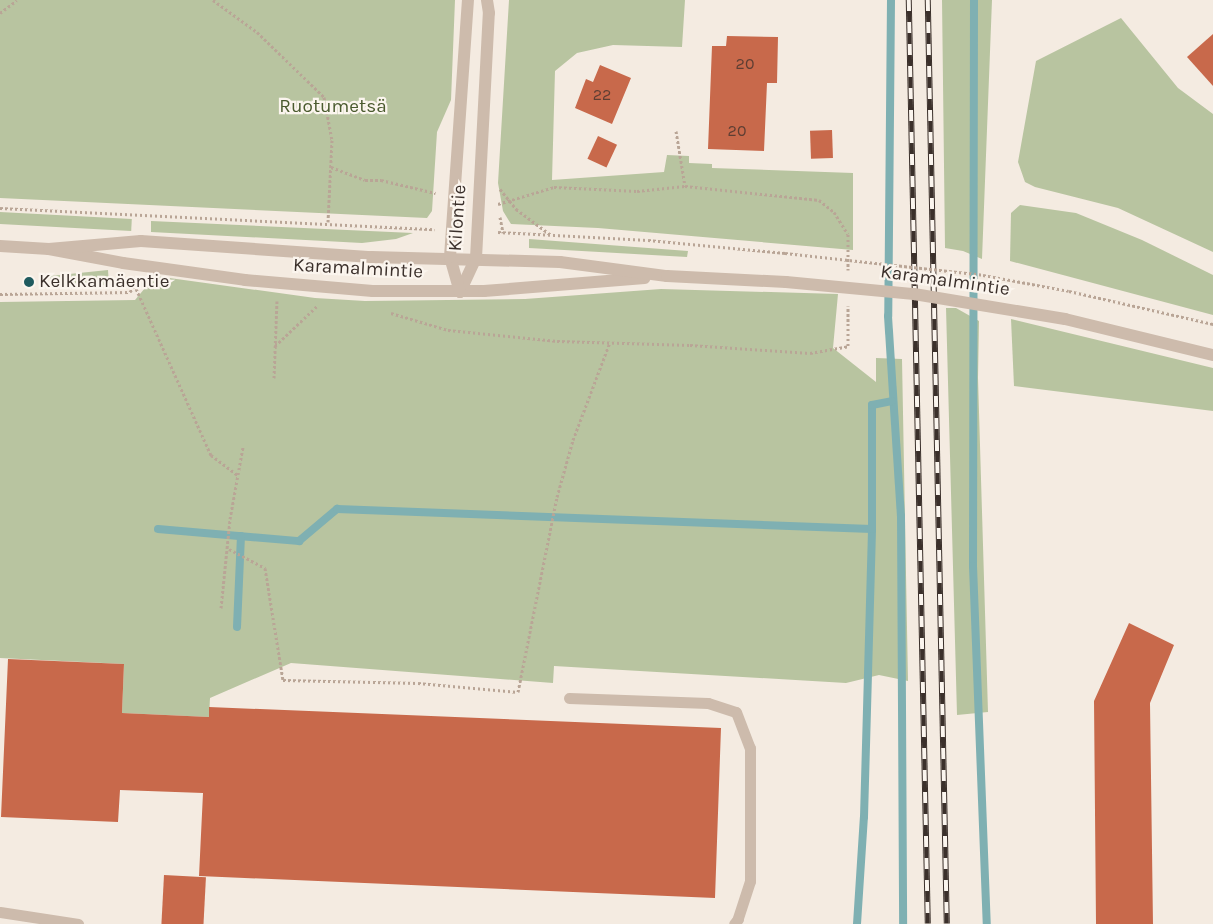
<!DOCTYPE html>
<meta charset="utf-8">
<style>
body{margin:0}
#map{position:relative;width:1213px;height:924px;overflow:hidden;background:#f4ebe1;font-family:Karla,sans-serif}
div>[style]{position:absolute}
.green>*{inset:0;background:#b8c4a0;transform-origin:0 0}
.stream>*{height:8px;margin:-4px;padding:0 4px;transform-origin:4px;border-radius:4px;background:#7fb0b2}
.building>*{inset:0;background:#c8694b;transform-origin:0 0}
.path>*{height:3px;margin-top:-1.5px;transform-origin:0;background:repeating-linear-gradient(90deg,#b9a596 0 2.5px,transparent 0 5px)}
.service>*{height:11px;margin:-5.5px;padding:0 5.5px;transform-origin:5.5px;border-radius:5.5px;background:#cdbbac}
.tertiary>*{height:12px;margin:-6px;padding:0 6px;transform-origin:6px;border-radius:6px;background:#cdbbac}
.rail>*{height:5.5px;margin-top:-2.75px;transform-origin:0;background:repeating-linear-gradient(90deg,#fbf5ee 0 11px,#3b302b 0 22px);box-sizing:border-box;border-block:1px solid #3b302b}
.path-bridge>*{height:3px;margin-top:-1.5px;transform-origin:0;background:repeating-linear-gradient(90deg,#b9a596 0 2.5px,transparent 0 5px)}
.tertiary-bridge>*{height:12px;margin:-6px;padding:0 6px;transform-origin:6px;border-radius:6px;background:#cdbbac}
.dots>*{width:14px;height:14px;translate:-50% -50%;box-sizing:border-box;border:2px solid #fbf5ee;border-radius:50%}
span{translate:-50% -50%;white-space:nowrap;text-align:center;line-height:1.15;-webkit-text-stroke:4.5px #fbf5ee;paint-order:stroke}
.number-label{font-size:16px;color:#5e3e33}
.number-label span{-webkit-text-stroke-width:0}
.park-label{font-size:19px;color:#4a5a2e}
.street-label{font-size:19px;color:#3b302b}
.poi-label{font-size:19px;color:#3b302b}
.left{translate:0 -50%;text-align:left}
</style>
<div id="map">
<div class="green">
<div style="clip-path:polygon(0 0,455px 0,451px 100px,437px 132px,432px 211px,427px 218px,0 198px)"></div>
<div style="clip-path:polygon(509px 0,685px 0,682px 47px,613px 45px,577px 53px,555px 71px,552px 180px,664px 172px,667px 155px,689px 156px,689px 163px,712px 164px,712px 168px,853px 173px,853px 250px,598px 228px,511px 224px,503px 211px,498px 183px)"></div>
<div style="clip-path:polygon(942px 0,992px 0,982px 259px,963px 251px,945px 248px)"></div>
<div style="clip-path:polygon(1121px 18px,1178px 88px,1213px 114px,1213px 252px,1118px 208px,1035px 187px,1025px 182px,1018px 162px,1036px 61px)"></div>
<div style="clip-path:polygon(1020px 205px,1076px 213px,1142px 240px,1213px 275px,1213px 315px,1010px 261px,1011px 213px)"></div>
<div style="left:0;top:212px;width:132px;height:12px;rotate:3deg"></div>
<div style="clip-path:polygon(151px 221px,413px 233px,396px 239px,362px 243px,151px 232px)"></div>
<div style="clip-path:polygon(529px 239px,688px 251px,687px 257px,529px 248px)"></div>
<div style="clip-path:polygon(108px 270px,109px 285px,50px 286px,50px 276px)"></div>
<div style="clip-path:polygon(155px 276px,315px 298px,365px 301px,525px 299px,661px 289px,838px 294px,833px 348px,876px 382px,876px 358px,902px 359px,908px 681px,879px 675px,846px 683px,554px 666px,553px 683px,291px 663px,210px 698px,209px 717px,122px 713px,124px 664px,0 658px,0 302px,135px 300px)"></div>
<div style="clip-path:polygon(946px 308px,956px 308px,979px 321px,978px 378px,988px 712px,957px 715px)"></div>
<div style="clip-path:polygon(1011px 319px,1213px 368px,1213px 411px,1014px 386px)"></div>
</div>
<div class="stream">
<div style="left:891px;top:0;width:316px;rotate:90.5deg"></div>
<div style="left:888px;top:316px;width:200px;rotate:86.3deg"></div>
<div style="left:901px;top:516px;width:408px;rotate:89.7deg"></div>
<div style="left:974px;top:0;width:566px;rotate:90.1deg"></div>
<div style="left:973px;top:566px;width:358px;rotate:87.8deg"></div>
<div style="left:158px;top:529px;width:142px;rotate:4.9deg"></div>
<div style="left:299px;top:541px;width:50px;rotate:-40.1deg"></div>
<div style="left:337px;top:509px;width:535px;rotate:2.14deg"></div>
<div style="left:237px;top:627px;width:91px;rotate:-87.5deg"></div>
<div style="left:857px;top:924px;width:107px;rotate:-86.3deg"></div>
<div style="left:864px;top:817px;width:288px;rotate:-88.4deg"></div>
<div style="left:872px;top:529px;width:124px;rotate:-90deg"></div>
<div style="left:872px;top:405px;width:20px;rotate:-11deg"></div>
</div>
<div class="building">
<div style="clip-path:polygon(1213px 34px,1213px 86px,1187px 57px)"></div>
<div style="clip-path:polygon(727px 36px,778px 37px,777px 83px,767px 83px,764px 151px,708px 149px,712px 46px,726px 46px)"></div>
<div style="clip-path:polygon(600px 65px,631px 78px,612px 124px,575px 108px,586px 79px,593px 82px)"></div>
<div style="left:832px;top:130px;width:28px;height:22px;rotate:88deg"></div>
<div style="left:598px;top:136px;width:21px;height:25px;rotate:25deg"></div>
<div style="clip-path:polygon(1129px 623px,1174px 645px,1150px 703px,1153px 924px,1096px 924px,1094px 701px)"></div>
<div style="clip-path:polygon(8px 659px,124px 664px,122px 713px,209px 717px,209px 707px,721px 728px,715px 898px,199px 876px,203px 793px,120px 790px,118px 822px,1px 817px)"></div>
<div style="left:164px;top:875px;width:42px;height:49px;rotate:3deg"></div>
</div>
<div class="path">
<div style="left:213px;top:0;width:54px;rotate:36deg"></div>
<div style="left:257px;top:32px;width:93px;rotate:44.1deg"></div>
<div style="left:324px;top:97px;width:44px;rotate:79.5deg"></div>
<div style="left:332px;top:140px;width:82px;rotate:92.8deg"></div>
<div style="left:0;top:13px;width:21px;rotate:-37deg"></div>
<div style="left:676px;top:131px;width:56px;rotate:80.7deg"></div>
<div style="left:331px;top:167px;width:36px;rotate:21deg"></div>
<div style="left:365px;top:180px;width:16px"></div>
<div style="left:381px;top:180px;width:56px;rotate:13.5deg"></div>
<div style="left:500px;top:189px;width:26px;rotate:51deg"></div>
<div style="left:516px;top:209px;width:44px;rotate:36.6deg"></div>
<div style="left:498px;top:204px;width:59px;rotate:-16.9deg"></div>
<div style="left:554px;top:187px;width:83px;rotate:2.8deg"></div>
<div style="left:637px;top:191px;width:48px;rotate:-5.9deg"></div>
<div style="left:685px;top:186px;width:135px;rotate:6deg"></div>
<div style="left:819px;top:200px;width:19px;rotate:39deg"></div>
<div style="left:834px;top:212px;width:26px;rotate:58deg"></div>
<div style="left:848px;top:234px;width:36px;rotate:90deg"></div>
<div style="left:0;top:208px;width:435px;rotate:2.8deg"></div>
<div style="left:500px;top:217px;width:16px;rotate:79deg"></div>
<div style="left:498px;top:232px;width:150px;rotate:3.1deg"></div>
<div style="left:648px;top:240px;width:138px;rotate:5.4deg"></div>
<div style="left:134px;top:284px;width:188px;rotate:65.8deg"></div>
<div style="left:211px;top:455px;width:34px;rotate:37deg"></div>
<div style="left:1069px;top:291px;width:148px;rotate:12.9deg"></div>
<div style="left:0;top:294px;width:130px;rotate:-0.9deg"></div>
<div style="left:130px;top:292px;width:9px;rotate:-58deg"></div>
<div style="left:391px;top:313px;width:59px;rotate:16.6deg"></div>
<div style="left:448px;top:330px;width:110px;rotate:5.8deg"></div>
<div style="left:557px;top:341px;width:133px;rotate:1.7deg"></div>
<div style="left:690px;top:345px;width:120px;rotate:3.8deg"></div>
<div style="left:810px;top:353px;width:39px;rotate:-10deg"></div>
<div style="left:848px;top:346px;width:40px;rotate:-90deg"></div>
<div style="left:275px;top:346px;width:59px;rotate:-43.6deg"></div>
<div style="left:274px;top:378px;width:77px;rotate:-87.8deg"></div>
<div style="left:229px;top:549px;width:41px;rotate:27.8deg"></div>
<div style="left:265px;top:568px;width:113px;rotate:80.9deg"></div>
<div style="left:283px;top:680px;width:135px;rotate:1.3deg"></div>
<div style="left:418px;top:683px;width:100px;rotate:5.1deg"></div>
<div style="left:518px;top:692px;width:199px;rotate:-78.7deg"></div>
<div style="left:557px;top:497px;width:59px;rotate:-74.3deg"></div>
<div style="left:573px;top:440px;width:105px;rotate:-69.3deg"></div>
<div style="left:221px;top:608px;width:89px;rotate:-84.2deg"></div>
<div style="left:230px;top:519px;width:73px;rotate:-79.8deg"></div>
</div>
<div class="service">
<div style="left:569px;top:698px;width:139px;rotate:2.1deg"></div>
<div style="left:708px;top:703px;width:29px;rotate:18deg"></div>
<div style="left:736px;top:712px;width:39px;rotate:69deg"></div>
<div style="left:750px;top:748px;width:133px;rotate:90deg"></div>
<div style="left:750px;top:881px;width:40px;rotate:108deg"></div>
<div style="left:738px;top:919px;width:6px;rotate:129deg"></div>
<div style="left:0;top:912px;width:79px;rotate:8.7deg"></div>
</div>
<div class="tertiary">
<div style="left:0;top:246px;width:49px;rotate:3.5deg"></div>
<div style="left:49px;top:249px;width:75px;rotate:10.7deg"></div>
<div style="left:123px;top:263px;width:123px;rotate:7.9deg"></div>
<div style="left:245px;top:280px;width:128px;rotate:4.9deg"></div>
<div style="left:373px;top:291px;width:111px"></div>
<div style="left:484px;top:291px;width:161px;rotate:-4.6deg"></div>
<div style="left:49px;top:249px;width:92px;rotate:-5deg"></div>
<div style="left:141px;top:241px;width:231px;rotate:4deg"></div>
<div style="left:371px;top:257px;width:189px;rotate:1.5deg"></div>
<div style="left:560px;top:262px;width:108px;rotate:7.5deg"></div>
<div style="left:667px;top:276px;width:119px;rotate:2.9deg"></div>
<div style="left:460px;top:292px;width:38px;rotate:-65deg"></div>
<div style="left:476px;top:258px;width:245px;rotate:-87deg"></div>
<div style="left:489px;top:13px;width:13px;rotate:-99deg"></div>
<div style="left:460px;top:292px;width:36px;rotate:-106deg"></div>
<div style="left:450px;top:257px;width:258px;rotate:-86deg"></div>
<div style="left:1065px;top:319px;width:152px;rotate:13.7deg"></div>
</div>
<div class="rail">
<div style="left:909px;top:0;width:924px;rotate:88.82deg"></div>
<div style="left:928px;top:0;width:924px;rotate:88.82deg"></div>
</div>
<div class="path-bridge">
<div style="left:785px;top:253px;width:199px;rotate:6.3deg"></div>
<div style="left:983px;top:275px;width:87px;rotate:10.5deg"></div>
</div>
<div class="tertiary-bridge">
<div style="left:786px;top:282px;width:129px;rotate:5.4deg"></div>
<div style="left:914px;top:294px;width:153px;rotate:9.4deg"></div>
</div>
<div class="dots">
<div style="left:29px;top:282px;background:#1f5a5e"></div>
</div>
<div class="number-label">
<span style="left:745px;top:64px">20</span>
<span style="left:602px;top:95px">22</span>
<span style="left:737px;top:131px">20</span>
</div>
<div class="park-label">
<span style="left:333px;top:107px">Ruotumetsä</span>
</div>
<div class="street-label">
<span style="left:458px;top:218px;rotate:-86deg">Kilontie</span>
<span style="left:358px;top:269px;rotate:3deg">Karamalmintie</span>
<span style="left:945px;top:281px;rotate:8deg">Karamalmintie</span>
</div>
<div class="poi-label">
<span class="left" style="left:39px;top:282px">Kelkkamäentie</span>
</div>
</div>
